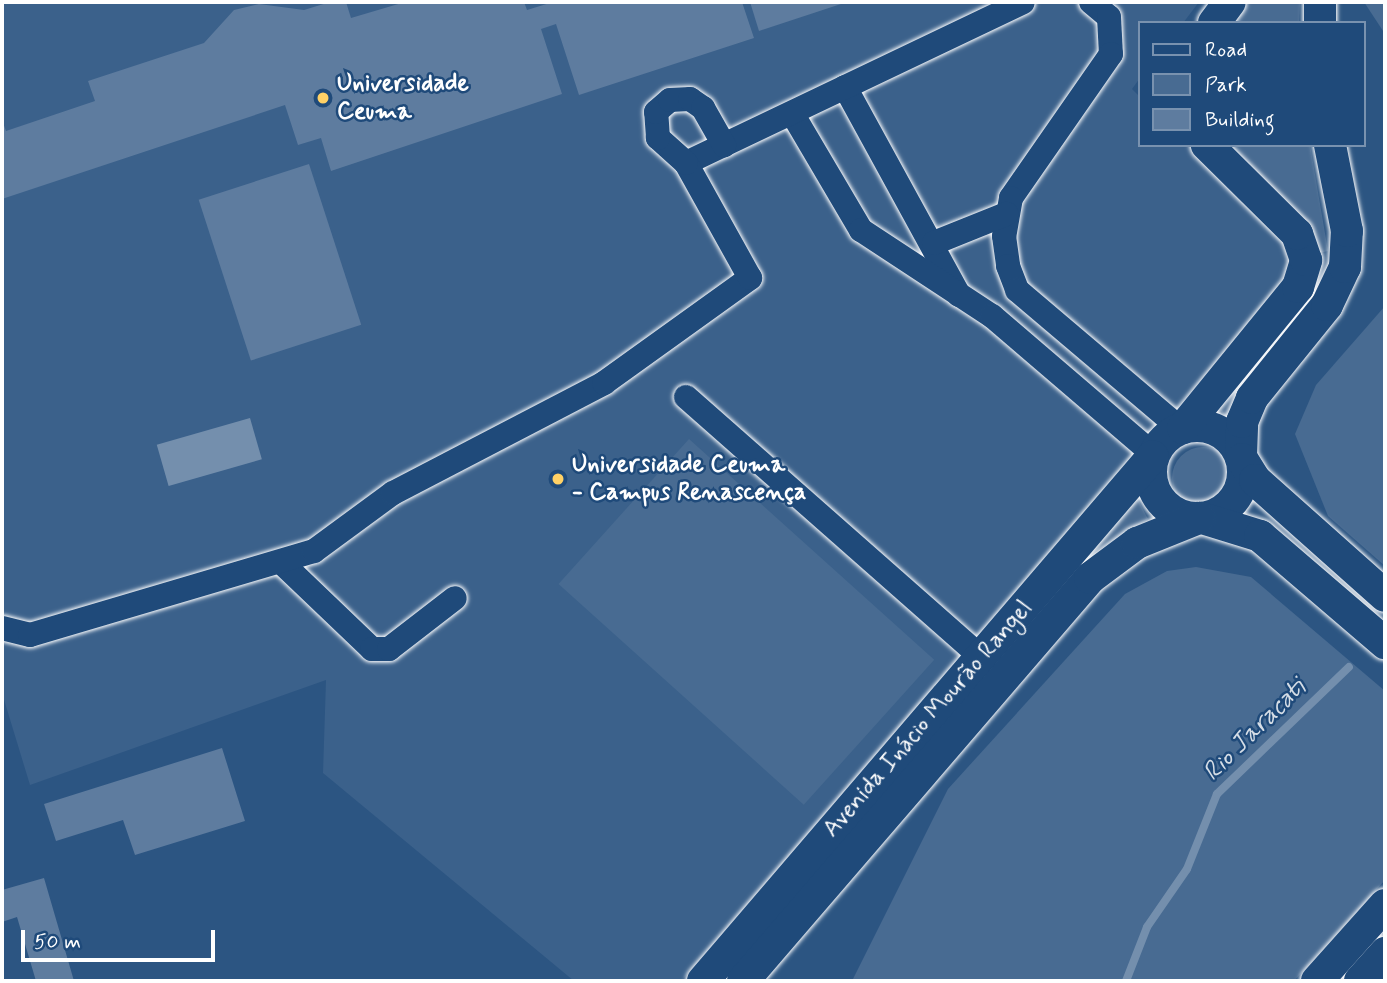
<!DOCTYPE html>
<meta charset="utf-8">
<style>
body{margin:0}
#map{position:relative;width:1387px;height:983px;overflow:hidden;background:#2c5582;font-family:Mynerve,sans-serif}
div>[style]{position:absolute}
.built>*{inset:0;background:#3b618b}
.green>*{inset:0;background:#486b92;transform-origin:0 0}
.round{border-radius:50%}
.water>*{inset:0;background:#748fad;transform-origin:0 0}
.stream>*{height:8px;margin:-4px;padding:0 4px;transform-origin:4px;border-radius:4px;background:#748fad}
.building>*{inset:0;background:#5e7c9f;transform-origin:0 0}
.roads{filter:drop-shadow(0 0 2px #fff) drop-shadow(0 0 2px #fff)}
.minor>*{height:24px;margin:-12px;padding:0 12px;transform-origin:12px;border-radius:12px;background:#1f4a7a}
.major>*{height:32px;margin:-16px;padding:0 16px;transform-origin:16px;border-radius:16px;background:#1f4a7a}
.major>.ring{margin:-16px;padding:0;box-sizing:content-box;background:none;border:32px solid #1f4a7a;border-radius:50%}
.dots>*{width:19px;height:19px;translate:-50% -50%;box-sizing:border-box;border:4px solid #1f4a7a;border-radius:50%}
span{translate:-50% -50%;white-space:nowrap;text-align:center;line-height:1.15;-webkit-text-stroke:5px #1f4a7a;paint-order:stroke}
.poi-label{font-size:24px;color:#fff;font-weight:700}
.left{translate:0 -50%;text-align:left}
.street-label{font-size:24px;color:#fff}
.water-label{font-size:26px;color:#d5dde6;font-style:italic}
.frame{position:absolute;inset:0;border:4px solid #fff;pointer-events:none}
.legend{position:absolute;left:1138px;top:21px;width:228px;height:126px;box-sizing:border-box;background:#1f4a7a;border:2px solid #7992af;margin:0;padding:9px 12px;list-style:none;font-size:21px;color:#fff}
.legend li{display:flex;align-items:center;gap:14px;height:35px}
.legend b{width:35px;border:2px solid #7992af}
.scale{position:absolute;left:21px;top:930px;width:194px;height:32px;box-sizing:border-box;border:4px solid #fff;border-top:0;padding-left:9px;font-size:21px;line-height:24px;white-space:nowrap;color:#fff;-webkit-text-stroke:5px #1f4a7a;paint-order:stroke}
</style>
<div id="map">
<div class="built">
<div style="clip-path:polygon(2px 2px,1199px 2px,1183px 23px,1140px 23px,1140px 78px,1132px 89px,1140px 97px,1140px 145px,1190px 145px,1284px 237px,1289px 278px,681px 981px,574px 981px,323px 773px,326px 680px,30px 785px,2px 693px)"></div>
</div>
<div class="green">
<div style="clip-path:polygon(1248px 2px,1300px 2px,1299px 23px,1230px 23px)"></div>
<div style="clip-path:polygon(1364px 2px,1385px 2px,1385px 34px)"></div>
<div style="clip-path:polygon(1228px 145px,1310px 145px,1328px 251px,1319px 253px,1310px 226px)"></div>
<div style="clip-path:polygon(1385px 306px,1385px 566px,1328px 516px,1295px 434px,1316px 385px)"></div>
<div style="clip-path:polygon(1277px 343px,1228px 420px,1218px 407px,1267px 345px)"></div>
<div style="left:689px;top:439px;width:330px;height:195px;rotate:42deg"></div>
<div class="round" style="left:1172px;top:447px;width:62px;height:62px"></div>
<div style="clip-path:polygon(1137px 498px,1148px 519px,1080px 561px)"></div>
<div style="clip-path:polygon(1196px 567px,1251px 577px,1385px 691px,1385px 880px,1294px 981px,852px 981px,948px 789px,1125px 594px,1167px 571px)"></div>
</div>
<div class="water">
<div style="left:250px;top:418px;width:43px;height:97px;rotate:74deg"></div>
</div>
<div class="stream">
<div style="left:1126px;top:981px;width:58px;rotate:-68.7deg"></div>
<div style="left:1147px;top:927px;width:70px;rotate:-55.4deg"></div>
<div style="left:1187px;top:869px;width:81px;rotate:-68.2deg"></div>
<div style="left:1217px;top:794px;width:183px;rotate:-43.9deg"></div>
</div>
<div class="building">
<div style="clip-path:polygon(330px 2px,346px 2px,351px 18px,405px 2px,524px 2px,527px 10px,553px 2px,742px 2px,754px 38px,579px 95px,556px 24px,541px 29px,562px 94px,331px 171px,321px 138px,298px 145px,285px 105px,2px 199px,2px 120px,6px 131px,95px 101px,88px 81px,204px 43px,234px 10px,259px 4px,304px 10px)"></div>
<div style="clip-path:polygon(750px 2px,847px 2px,759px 31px)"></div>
<div style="left:309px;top:164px;width:169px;height:116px;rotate:72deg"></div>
<div style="clip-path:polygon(222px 748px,245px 821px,135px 855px,123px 820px,56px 841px,44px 804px)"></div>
<div style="clip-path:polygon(44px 878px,74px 981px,36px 981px,17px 917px,2px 922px,2px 890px)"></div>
</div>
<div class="roads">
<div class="minor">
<div style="left:1091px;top:2px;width:23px;rotate:40deg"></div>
<div style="left:1109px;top:17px;width:37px;rotate:87deg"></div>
<div style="left:1111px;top:54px;width:175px;rotate:124.8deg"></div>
<div style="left:1011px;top:198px;width:39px;rotate:100deg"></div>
<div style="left:1004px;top:236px;width:30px;rotate:82deg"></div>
<div style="left:1008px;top:266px;width:26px;rotate:69deg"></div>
<div style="left:1017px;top:290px;width:215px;rotate:40.3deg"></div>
<div style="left:845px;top:87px;width:237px;rotate:61.3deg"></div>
<div style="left:792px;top:113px;width:136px;rotate:59.5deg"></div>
<div style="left:861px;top:230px;width:157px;rotate:33.3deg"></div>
<div style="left:992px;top:316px;width:213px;rotate:40.6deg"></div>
<div style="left:686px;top:163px;width:373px;rotate:-25.5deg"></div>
<div style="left:934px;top:243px;width:78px;rotate:-21.9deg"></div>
<div style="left:686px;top:397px;width:393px;rotate:41.4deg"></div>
<div style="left:281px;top:562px;width:126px;rotate:43.7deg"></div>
<div style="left:372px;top:649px;width:17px"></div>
<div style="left:389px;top:649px;width:83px;rotate:-37.7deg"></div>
<div style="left:2px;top:628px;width:29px;rotate:14deg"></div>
<div style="left:30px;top:635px;width:296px;rotate:-16.5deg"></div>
<div style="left:314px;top:551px;width:98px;rotate:-36.3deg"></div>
<div style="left:393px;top:493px;width:238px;rotate:-27.5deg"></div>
<div style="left:604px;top:383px;width:180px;rotate:-35.7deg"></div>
<div style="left:750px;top:278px;width:132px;rotate:-119.1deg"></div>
<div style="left:686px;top:163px;width:38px;rotate:-138deg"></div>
<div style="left:658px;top:138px;width:26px;rotate:-94deg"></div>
<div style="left:656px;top:112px;width:18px;rotate:-41deg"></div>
<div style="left:670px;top:100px;width:20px;rotate:-3deg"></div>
<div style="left:690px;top:99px;width:16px;rotate:35deg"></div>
<div style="left:703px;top:108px;width:43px;rotate:60.4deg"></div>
</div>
<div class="major">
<div style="left:1214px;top:23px;width:26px;rotate:-53deg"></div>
<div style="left:1320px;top:23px;width:21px;rotate:-90deg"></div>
<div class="ring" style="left:1151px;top:426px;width:60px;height:60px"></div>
<div style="left:1183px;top:428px;width:182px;rotate:-50.8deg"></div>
<div style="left:1298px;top:287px;width:28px;rotate:-73deg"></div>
<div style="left:1306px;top:260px;width:28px;rotate:-109deg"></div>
<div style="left:1297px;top:234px;width:127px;rotate:-135.3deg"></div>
<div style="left:1241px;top:457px;width:35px;rotate:-88deg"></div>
<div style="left:1242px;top:422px;width:26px;rotate:-67deg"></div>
<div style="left:1252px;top:398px;width:119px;rotate:-51.1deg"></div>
<div style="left:1327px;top:305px;width:42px;rotate:-64.7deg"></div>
<div style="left:1345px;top:267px;width:36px;rotate:-87deg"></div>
<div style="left:1347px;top:231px;width:88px;rotate:-101.2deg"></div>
<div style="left:1242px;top:459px;width:25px;rotate:58deg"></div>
<div style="left:1255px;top:480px;width:174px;rotate:41.7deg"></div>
<div style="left:1202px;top:518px;width:61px;rotate:17.2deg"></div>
<div style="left:1260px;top:536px;width:165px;rotate:40.6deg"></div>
<div style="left:703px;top:981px;width:691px;rotate:-49.4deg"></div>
<div style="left:743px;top:981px;width:532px;rotate:-49.27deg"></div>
<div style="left:1090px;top:578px;width:59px;rotate:-36.7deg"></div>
<div style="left:1137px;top:543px;width:67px;rotate:-22deg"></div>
<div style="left:1317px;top:981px;width:102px;rotate:-48.2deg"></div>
<div style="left:1360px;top:981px;width:38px;rotate:-48deg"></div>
</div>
</div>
<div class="dots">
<div style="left:323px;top:98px;background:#ffd166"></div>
<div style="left:558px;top:479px;background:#ffd166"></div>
</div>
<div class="poi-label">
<span class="left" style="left:337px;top:98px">Universidade<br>Ceuma</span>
<span class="left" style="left:572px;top:479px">Universidade Ceuma<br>- Campus Renascença</span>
</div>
<div class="street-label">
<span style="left:928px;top:719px;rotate:-49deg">Avenida Inácio Mourão Rangel</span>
</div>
<div class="water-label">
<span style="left:1255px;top:731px;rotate:-45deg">Rio Jaracati</span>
</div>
<div class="frame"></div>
<ul class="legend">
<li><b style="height:9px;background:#1f4a7a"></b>Road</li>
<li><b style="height:19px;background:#486b92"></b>Park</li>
<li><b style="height:19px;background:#5e7c9f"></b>Building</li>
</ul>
<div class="scale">50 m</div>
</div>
